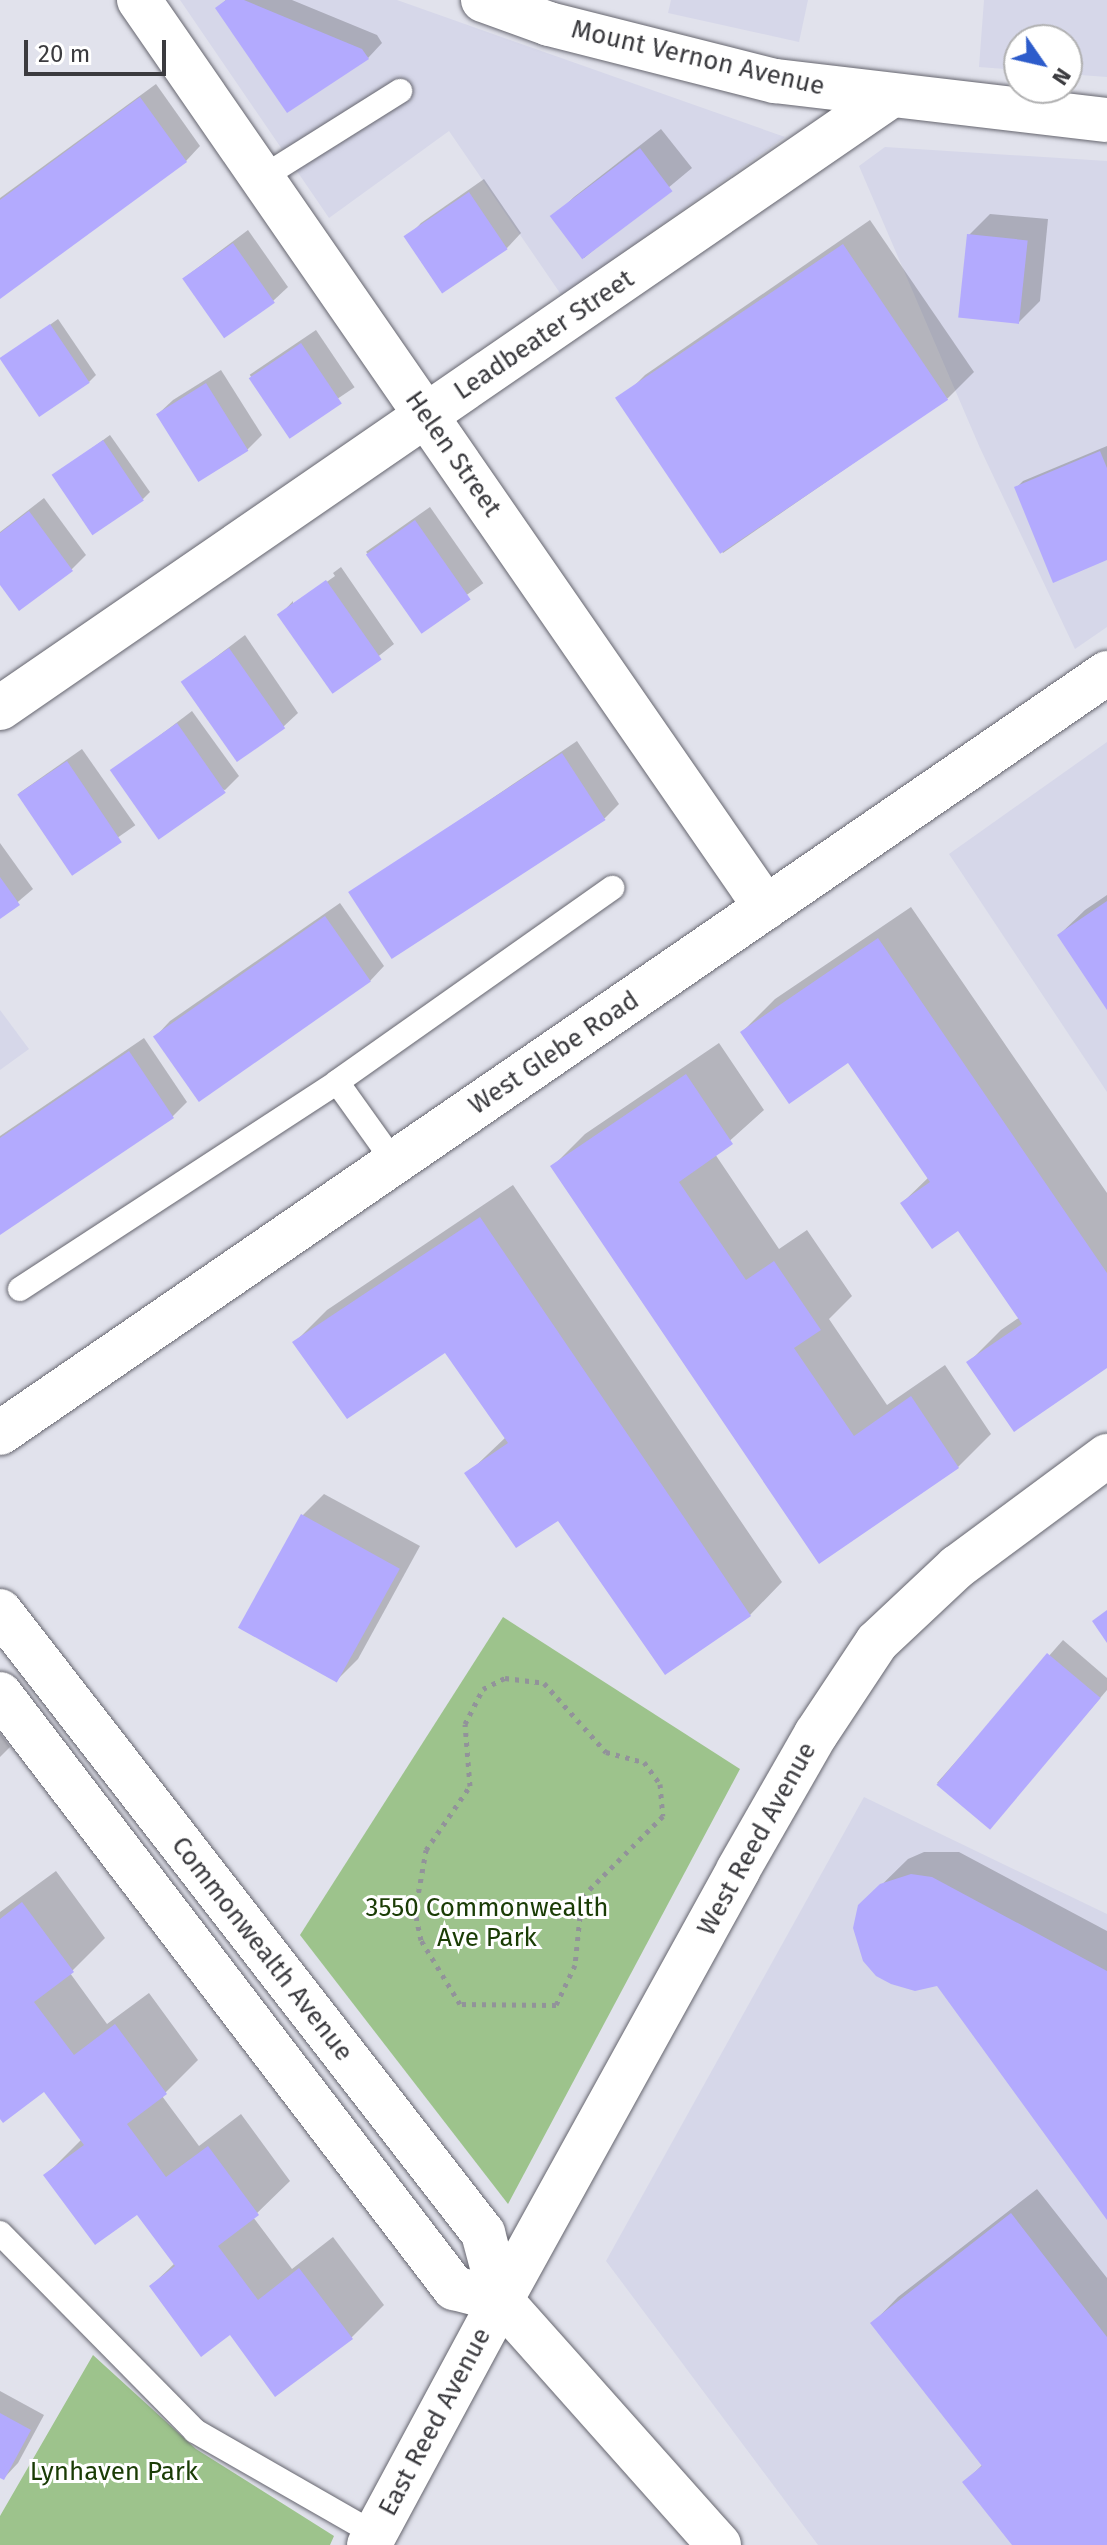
<!DOCTYPE html>
<style>
body{margin:0}
#map{position:relative;width:1107px;height:2545px;overflow:hidden;background:#e1e2ec;font-family:"Fira Sans",sans-serif}
div>[style]{position:absolute}
.built>*{inset:0;background:#d6d7e9}
.green>*{inset:0;background:#9dc38c}
.shadow>*{inset:0;background:#0003;transform-origin:0 0}
.building>*{inset:0;background:#b3aafe;transform-origin:0 0}
.path>*{height:5px;margin-top:-2.5px;transform-origin:0;background:repeating-linear-gradient(90deg,#92939a 0 4px,transparent 0 10px)}
.roads{filter:drop-shadow(0 0 2px #66666f) drop-shadow(0 0 2px #66666f)}
.service>*{height:24px;margin:-12px;padding:0 12px;transform-origin:12px;border-radius:12px;background:#fff}
.minor>*{height:44px;margin:-22px;padding:0 22px;transform-origin:22px;border-radius:22px;background:#fff}
.tertiary>*{height:44px;margin:-22px;padding:0 22px;transform-origin:22px;border-radius:22px;background:#fff}
.secondary>*{height:44px;margin:-22px;padding:0 22px;transform-origin:22px;border-radius:22px;background:#fff}
span{translate:-50% -50%;white-space:nowrap;text-align:center;line-height:1.15;-webkit-text-stroke:6px #fff;paint-order:stroke}
.street-label{font-size:26px;color:#3b3b3f}
.park-label{font-size:26px;color:#1a3c05}
.north{position:absolute;left:1003px;top:24px;width:80px;height:80px;box-sizing:border-box;background:#fff;border:2px solid #b1b1b2;border-radius:50%;rotate:124deg;font-size:22px;font-weight:700;line-height:32px;text-align:center;color:#3b3b3f}
.north::after{content:'';display:block;margin:auto;width:28px;height:36px;background:#2d5ccb;clip-path:polygon(50% 0,100% 100%,50% 72%,0 100%)}
.scale{position:absolute;left:24px;top:40px;width:142px;height:36px;box-sizing:border-box;border:4px solid #3b3b3f;border-top:0;padding-left:10px;font-size:24px;line-height:28px;white-space:nowrap;color:#3b3b3f;-webkit-text-stroke:6px #fff;paint-order:stroke}
</style>
<div id="map">
<div class="built">
<div style="clip-path:polygon(180px 0,397px 0,785px 137px,562px 296px,449px 131px,329px 218px)"></div>
<div style="clip-path:polygon(671px 0,808px 0,799px 42px,668px 13px)"></div>
<div style="clip-path:polygon(984px 0,1107px 0,1107px 77px,1067px 74px,1067px 40px,1019px 40px,1019px 70px,979px 67px)"></div>
<div style="clip-path:polygon(885px 147px,1107px 161px,1107px 627px,1075px 649px,980px 448px,859px 166px)"></div>
<div style="clip-path:polygon(1107px 742px,1107px 1092px,949px 854px)"></div>
<div style="clip-path:polygon(0 1010px,29px 1049px,0 1070px)"></div>
<div style="clip-path:polygon(864px 1797px,1107px 1914px,1107px 2545px,818px 2545px,606px 2261px)"></div>
</div>
<div class="green">
<div style="clip-path:polygon(503px 1617px,740px 1769px,508px 2204px,300px 1935px)"></div>
<div style="clip-path:polygon(93px 2355px,196px 2449px,334px 2536px,330px 2545px,0 2545px,0 2516px)"></div>
</div>
<div class="shadow">
<div style="clip-path:polygon(226px 0,292px 0,377px 35px,382px 43px,368px 58px,217px 8px)"></div>
<div style="clip-path:polygon(156px 84px,200px 146px,186px 161px,0 296px,0 198px)"></div>
<div style="clip-path:polygon(661px 129px,692px 168px,584px 258px,553px 217px,574px 197px)"></div>
<div style="clip-path:polygon(484px 179px,521px 233px,507px 248px,407px 238px,421px 223px)"></div>
<div style="clip-path:polygon(990px 214px,1048px 219px,1040px 301px,1019px 322px,969px 235px)"></div>
<div style="clip-path:polygon(870px 220px,974px 372px,948px 398px,723px 553px,619px 401px,645px 375px)"></div>
<div style="clip-path:polygon(248px 230px,288px 287px,273px 301px,184px 278px)"></div>
<div style="clip-path:polygon(58px 319px,96px 375px,89px 382px,1px 360px)"></div>
<div style="left:316px;top:330px;width:69px;height:80px;rotate:56deg"></div>
<div style="clip-path:polygon(221px 370px,262px 435px,247px 450px,158px 414px,173px 400px)"></div>
<div style="clip-path:polygon(110px 435px,150px 492px,143px 499px,54px 476px)"></div>
<div style="clip-path:polygon(1107px 446px,1107px 558px,1016px 488px,1023px 481px)"></div>
<div style="clip-path:polygon(44px 498px,86px 555px,72px 569px,0 582px,0 532px)"></div>
<div style="left:430px;top:507px;width:93px;height:78px;rotate:55deg"></div>
<div style="clip-path:polygon(341px 567px,394px 644px,333px 692px,280px 615px,293px 601px,293px 606px,335px 576px,333px 573px)"></div>
<div style="clip-path:polygon(245px 635px,298px 713px,283px 727px,183px 682px)"></div>
<div style="clip-path:polygon(192px 711px,239px 776px,225px 790px,113px 771px)"></div>
<div style="clip-path:polygon(577px 741px,619px 804px,605px 818px,354px 896px,368px 882px)"></div>
<div style="left:82px;top:749px;width:93px;height:77px;rotate:55deg"></div>
<div style="clip-path:polygon(0 843px,33px 889px,0 917px)"></div>
<div style="clip-path:polygon(1107px 895px,1107px 1006px,1059px 935px,1085px 910px)"></div>
<div style="clip-path:polygon(340px 903px,384px 966px,370px 981px,156px 1036px,170px 1021px)"></div>
<div style="clip-path:polygon(911px 907px,1107px 1193px,1107px 1366px,968px 1363px,1001px 1330px,1020px 1317px,959px 1228px,902px 1203px,929px 1177px,849px 1060px,742px 1032px,775px 999px)"></div>
<div style="clip-path:polygon(144px 1038px,187px 1102px,173px 1116px,0 1233px,0 1136px)"></div>
<div style="clip-path:polygon(719px 1043px,764px 1110px,715px 1154px,779px 1249px,807px 1230px,852px 1296px,829px 1319px,887px 1405px,945px 1365px,991px 1434px,958px 1467px,819px 1561px,553px 1166px,585px 1134px)"></div>
<div style="clip-path:polygon(513px 1185px,782px 1582px,750px 1615px,467px 1474px,506px 1437px,446px 1350px,295px 1342px,327px 1310px)"></div>
<div style="clip-path:polygon(324px 1494px,420px 1546px,358px 1659px,337px 1680px,241px 1628px,303px 1515px)"></div>
<div style="clip-path:polygon(1063px 1640px,1107px 1678px,1107px 1690px,1002px 1813px,937px 1783px)"></div>
<div style="clip-path:polygon(0 1733px,10px 1747px,0 1757px)"></div>
<div style="clip-path:polygon(924px 1852px,959px 1852px,1107px 1931px,1107px 2217px,938px 1984px,860px 1906px,908px 1859px)"></div>
<div style="clip-path:polygon(56px 1871px,105px 1938px,70px 1973px,107px 2024px,149px 1993px,198px 2060px,162px 2096px,199px 2146px,241px 2114px,290px 2181px,253px 2217px,292px 2269px,333px 2237px,384px 2305px,351px 2338px,230px 2333px,151px 2286px,175px 2263px,137px 2212px,46px 2175px,82px 2139px,44px 2089px,0 2116px,0 1912px)"></div>
<div style="clip-path:polygon(1037px 2189px,1107px 2278px,1107px 2545px,1015px 2545px,965px 2482px,983px 2464px,873px 2323px,898px 2297px)"></div>
<div style="clip-path:polygon(0 2391px,44px 2415px,18px 2463px,4px 2478px,0 2476px)"></div>
</div>
<div class="building">
<div style="clip-path:polygon(226px 0,244px 0,362px 49px,369px 59px,287px 113px,215px 8px)"></div>
<div style="clip-path:polygon(140px 97px,187px 162px,0 299px,0 200px)"></div>
<div style="left:640px;top:148px;width:54px;height:113px;rotate:53deg"></div>
<div style="left:469px;top:192px;width:69px;height:79px;rotate:56deg"></div>
<div style="left:967px;top:234px;width:61px;height:84px;rotate:6deg"></div>
<div style="left:233px;top:243px;width:73px;height:62px;rotate:55deg"></div>
<div style="left:843px;top:244px;width:188px;height:275px;rotate:56deg"></div>
<div style="left:50px;top:324px;width:71px;height:61px;rotate:56deg"></div>
<div style="left:301px;top:343px;width:73px;height:63px;rotate:56deg"></div>
<div style="left:206px;top:383px;width:80px;height:59px;rotate:58deg"></div>
<div style="left:103px;top:440px;width:73px;height:62px;rotate:56deg"></div>
<div style="clip-path:polygon(1100px 451px,1107px 468px,1107px 560px,1053px 583px,1014px 487px)"></div>
<div style="clip-path:polygon(29px 511px,73px 571px,19px 611px,0 585px,0 533px)"></div>
<div style="left:415px;top:520px;width:97px;height:60px;rotate:55deg"></div>
<div style="left:326px;top:580px;width:97px;height:60px;rotate:55deg"></div>
<div style="left:229px;top:648px;width:98px;height:59px;rotate:55deg"></div>
<div style="left:177px;top:723px;width:85px;height:82px;rotate:55deg"></div>
<div style="left:562px;top:753px;width:80px;height:255px;rotate:57deg"></div>
<div style="left:67px;top:761px;width:98px;height:60px;rotate:56deg"></div>
<div style="clip-path:polygon(0 877px,20px 905px,0 919px)"></div>
<div style="clip-path:polygon(1107px 901px,1107px 1010px,1057px 935px)"></div>
<div style="left:325px;top:916px;width:80px;height:210px;rotate:55deg"></div>
<div style="clip-path:polygon(878px 938px,1107px 1273px,1107px 1368px,1014px 1432px,966px 1362px,1022px 1324px,958px 1231px,932px 1249px,900px 1203px,930px 1182px,848px 1063px,789px 1104px,740px 1032px)"></div>
<div style="clip-path:polygon(129px 1051px,174px 1118px,0 1235px,0 1138px)"></div>
<div style="clip-path:polygon(686px 1074px,733px 1144px,679px 1182px,746px 1280px,774px 1261px,821px 1330px,794px 1348px,854px 1436px,911px 1396px,959px 1468px,819px 1564px,550px 1166px)"></div>
<div style="clip-path:polygon(480px 1217px,751px 1616px,665px 1675px,558px 1521px,516px 1548px,464px 1473px,508px 1443px,445px 1353px,347px 1419px,292px 1342px)"></div>
<div style="left:301px;top:1514px;width:113px;height:130px;rotate:29deg"></div>
<div style="clip-path:polygon(1107px 1610px,1107px 1643px,1092px 1621px)"></div>
<div style="left:1047px;top:1653px;width:70px;height:172px;rotate:40deg"></div>
<div style="clip-path:polygon(911px 1874px,932px 1877px,1107px 1971px,1107px 2220px,937px 1986px,915px 1991px,891px 1984px,876px 1976px,863px 1961px,853px 1928px,858px 1905px,880px 1884px)"></div>
<div style="clip-path:polygon(22px 1902px,74px 1972px,34px 2002px,74px 2055px,115px 2024px,167px 2094px,127px 2124px,166px 2177px,208px 2146px,259px 2215px,218px 2246px,258px 2300px,299px 2268px,353px 2339px,275px 2397px,230px 2335px,201px 2357px,149px 2286px,175px 2266px,137px 2215px,95px 2245px,43px 2175px,84px 2145px,44px 2092px,3px 2123px,0 2119px,0 1919px)"></div>
<div style="clip-path:polygon(1011px 2213px,1107px 2337px,1107px 2545px,1012px 2545px,962px 2482px,982px 2466px,870px 2323px)"></div>
<div style="clip-path:polygon(0 2413px,31px 2430px,4px 2480px,0 2478px)"></div>
</div>
<div class="path">
<div style="left:505px;top:1678px;width:39px;rotate:7deg"></div>
<div style="left:544px;top:1683px;width:93px;rotate:48.1deg"></div>
<div style="left:606px;top:1752px;width:39px;rotate:15deg"></div>
<div style="left:644px;top:1762px;width:27px;rotate:54deg"></div>
<div style="left:660px;top:1784px;width:32px;rotate:85deg"></div>
<div style="left:663px;top:1816px;width:115px;rotate:135deg"></div>
<div style="left:582px;top:1897px;width:68px;rotate:95.9deg"></div>
<div style="left:575px;top:1965px;width:44px;rotate:115.4deg"></div>
<div style="left:556px;top:2005px;width:96px;rotate:-179.4deg"></div>
<div style="left:460px;top:2004px;width:75px;rotate:-121.4deg"></div>
<div style="left:421px;top:1940px;width:29px;rotate:-102deg"></div>
<div style="left:415px;top:1912px;width:63px;rotate:-79.9deg"></div>
<div style="left:426px;top:1850px;width:78px;rotate:-55.5deg"></div>
<div style="left:470px;top:1786px;width:62px;rotate:-94.6deg"></div>
<div style="left:465px;top:1724px;width:39px;rotate:-63deg"></div>
<div style="left:483px;top:1689px;width:25px;rotate:-27deg"></div>
</div>
<div class="roads">
<div class="service">
<div style="left:263px;top:177px;width:162px;rotate:-32.1deg"></div>
<div style="left:394px;top:1162px;width:98px;rotate:-125.5deg"></div>
<div style="left:337px;top:1082px;width:337px;rotate:-35.2deg"></div>
<div style="left:20px;top:1289px;width:379px;rotate:-33.1deg"></div>
<div style="left:0;top:2233px;width:278px;rotate:45.4deg"></div>
<div style="left:195px;top:2431px;width:207px;rotate:29.8deg"></div>
</div>
<div class="minor">
<div style="left:139px;top:0;width:1103px;rotate:55.37deg"></div>
<div style="left:0;top:708px;width:1079px;rotate:-34.5deg"></div>
<div style="left:719px;top:2545px;width:328px;rotate:-131.7deg"></div>
<div style="left:501px;top:2300px;width:491px;rotate:-61.1deg"></div>
<div style="left:738px;top:1870px;width:157px;rotate:-60.2deg"></div>
<div style="left:816px;top:1734px;width:110px;rotate:-56.5deg"></div>
<div style="left:877px;top:1642px;width:110px;rotate:-43.2deg"></div>
<div style="left:957px;top:1567px;width:187px;rotate:-36.5deg"></div>
</div>
<div class="tertiary">
<div style="left:0;top:1611px;width:788px;rotate:52.17deg"></div>
<div style="left:483px;top:2233px;width:69px;rotate:75deg"></div>
<div style="left:0;top:1694px;width:748px;rotate:52.61deg"></div>
<div style="left:454px;top:2288px;width:49px;rotate:14.3deg"></div>
<div style="left:369px;top:2545px;width:278px;rotate:-61.7deg"></div>
</div>
<div class="secondary">
<div style="left:483px;top:0;width:70px;rotate:20deg"></div>
<div style="left:549px;top:24px;width:233px;rotate:14.2deg"></div>
<div style="left:775px;top:81px;width:334px;rotate:6.7deg"></div>
<div style="left:0;top:1433px;width:1343px;rotate:-34.47deg"></div>
</div>
</div>
<div class="street-label">
<span style="left:698px;top:58px;rotate:13deg">Mount Vernon Avenue</span>
<span style="left:544px;top:335px;rotate:-34deg">Leadbeater Street</span>
<span style="left:453px;top:454px;rotate:55deg">Helen Street</span>
<span style="left:554px;top:1053px;rotate:-34deg">West Glebe Road</span>
<span style="left:757px;top:1839px;rotate:-61deg">West Reed Avenue</span>
<span style="left:262px;top:1949px;rotate:52deg">Commonwealth Avenue</span>
<span style="left:435px;top:2422px;rotate:-62deg">East Reed Avenue</span>
</div>
<div class="park-label">
<span style="left:487px;top:1923px">3550 Commonwealth<br>Ave Park</span>
<span style="left:114px;top:2472px">Lynhaven Park</span>
</div>
<div class="north">N</div>
<div class="scale">20 m</div>
</div>
